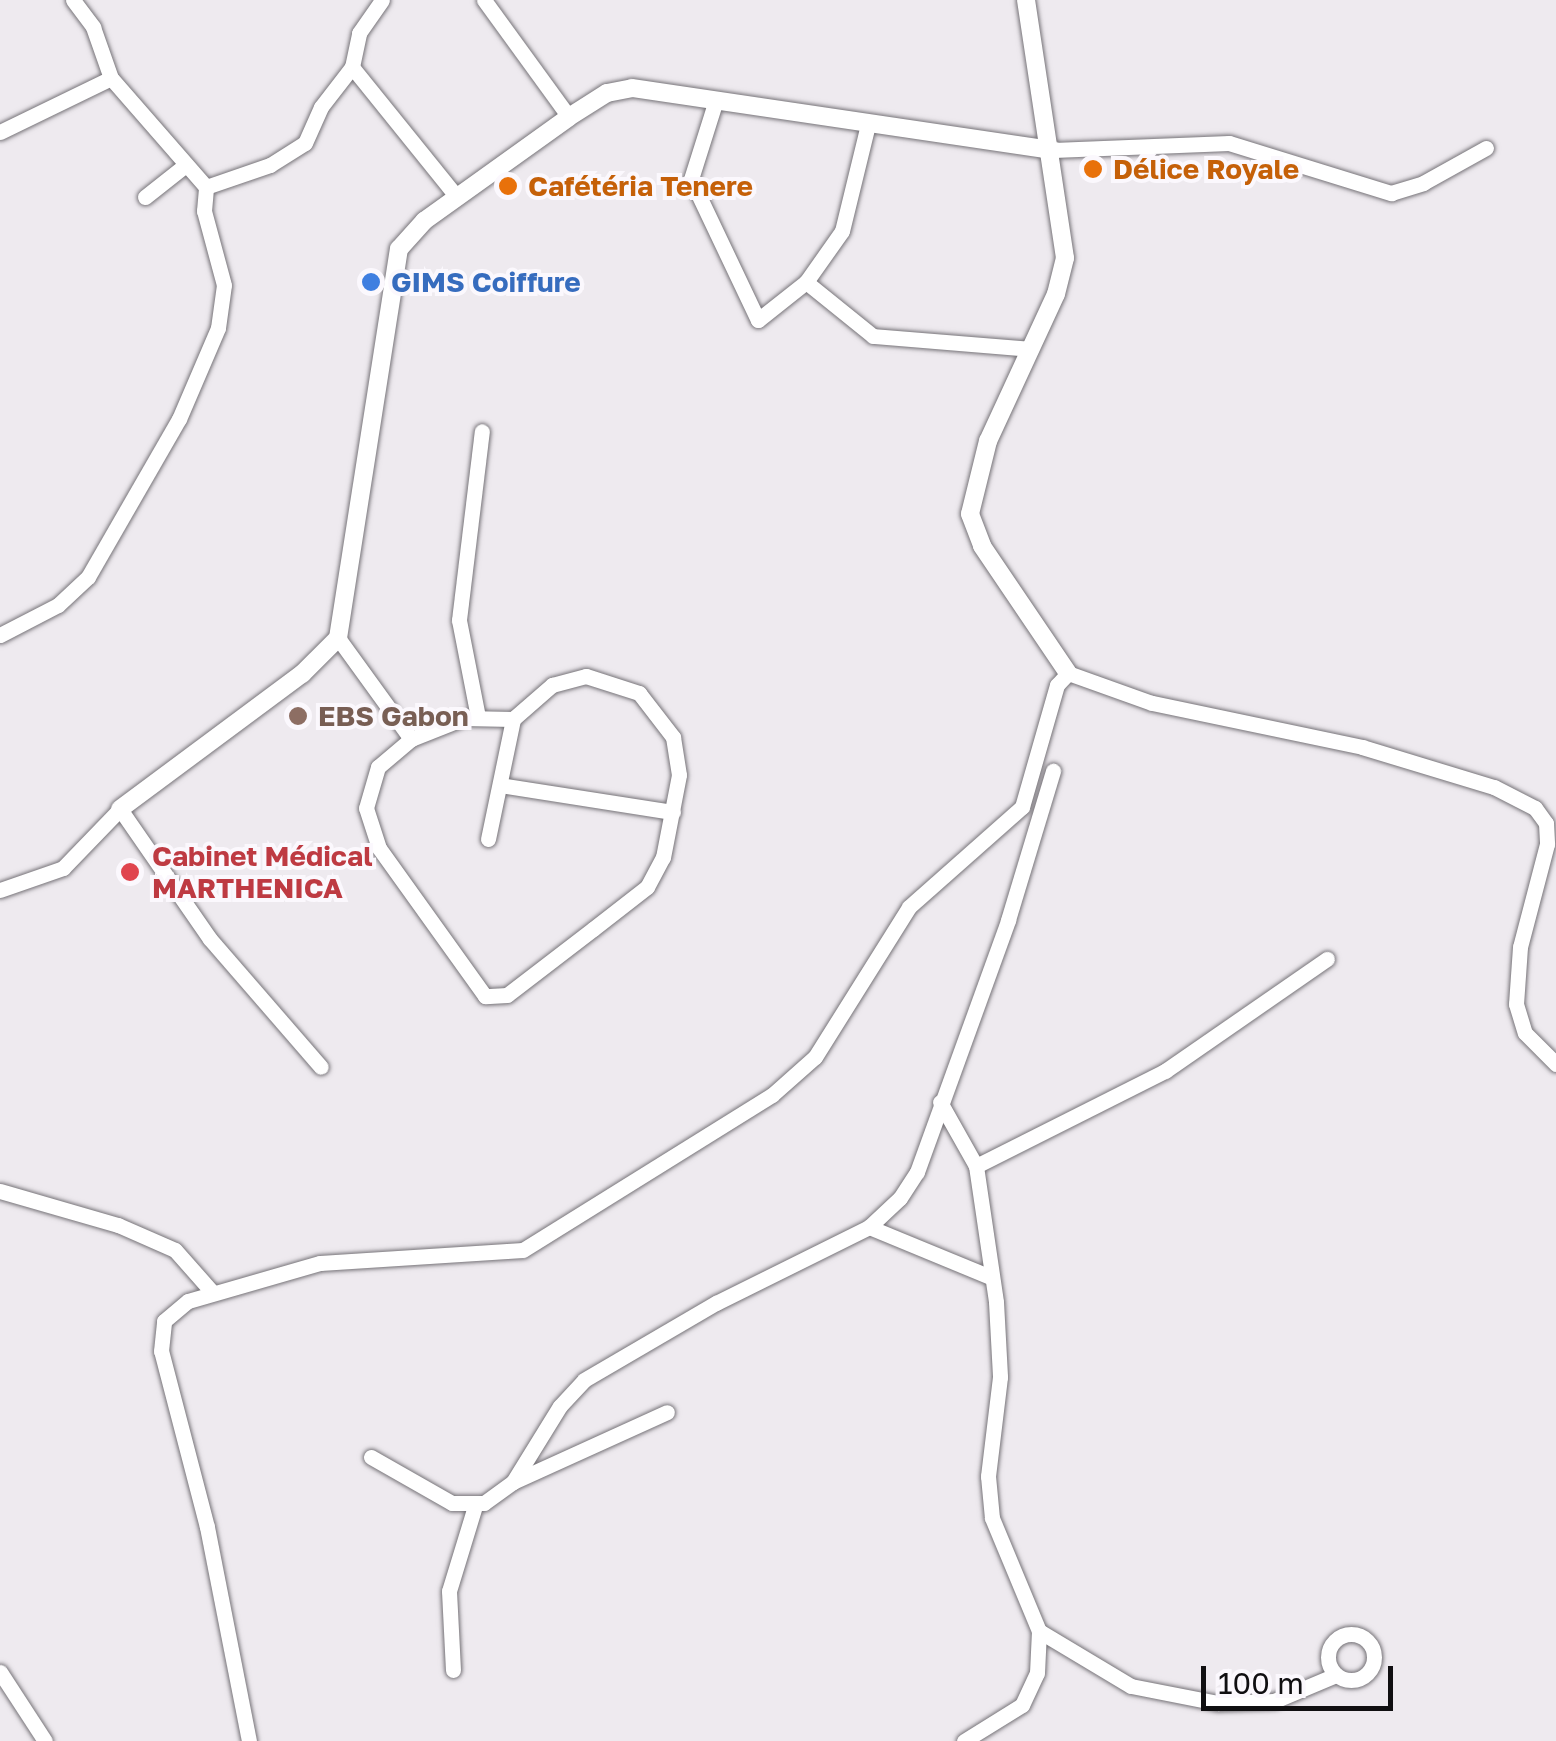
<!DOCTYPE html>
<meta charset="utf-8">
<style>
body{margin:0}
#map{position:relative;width:1556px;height:1741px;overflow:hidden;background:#eeeaef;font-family:"Golos Text",sans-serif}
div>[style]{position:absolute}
.roads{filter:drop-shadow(0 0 2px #767378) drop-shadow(0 0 2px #767378)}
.minor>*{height:15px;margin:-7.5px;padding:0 7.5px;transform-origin:7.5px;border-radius:7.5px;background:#fff}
.minor>.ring{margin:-7.5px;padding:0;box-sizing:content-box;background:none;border:15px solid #fff;border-radius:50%}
.tertiary>*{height:18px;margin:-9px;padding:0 9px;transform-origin:9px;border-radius:9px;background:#fff}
.dots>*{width:28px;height:28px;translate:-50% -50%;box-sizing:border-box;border:5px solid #fbf8fd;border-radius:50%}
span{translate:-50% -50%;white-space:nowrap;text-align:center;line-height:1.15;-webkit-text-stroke:8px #fbf8fd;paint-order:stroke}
.food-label{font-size:28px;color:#c56008;font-weight:700}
.left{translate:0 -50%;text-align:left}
.shop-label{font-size:28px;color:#366cbe;font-weight:700}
.education-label{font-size:28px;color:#785e54;font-weight:700}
.health-label{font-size:28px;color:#be3a42;font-weight:700}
.scale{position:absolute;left:1201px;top:1666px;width:192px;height:45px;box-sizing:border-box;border:5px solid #100f11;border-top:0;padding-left:12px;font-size:30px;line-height:35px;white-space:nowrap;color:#100f11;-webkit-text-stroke:8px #fbf8fd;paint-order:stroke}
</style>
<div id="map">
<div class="roads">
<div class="minor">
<div style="left:73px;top:0;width:34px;rotate:53deg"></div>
<div style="left:93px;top:27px;width:54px;rotate:70.6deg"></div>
<div style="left:111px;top:78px;width:145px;rotate:48.9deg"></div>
<div style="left:484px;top:0;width:145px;rotate:54deg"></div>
<div style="left:352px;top:67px;width:167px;rotate:51.1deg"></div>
<div style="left:715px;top:103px;width:80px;rotate:107.5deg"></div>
<div style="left:691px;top:179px;width:156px;rotate:64.6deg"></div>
<div style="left:758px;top:320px;width:61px;rotate:-38.4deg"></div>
<div style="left:806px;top:282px;width:62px;rotate:-54.8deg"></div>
<div style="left:842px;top:231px;width:110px;rotate:-76.3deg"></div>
<div style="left:0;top:132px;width:123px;rotate:-25.9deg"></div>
<div style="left:1053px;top:150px;width:176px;rotate:-2.3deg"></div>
<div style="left:1229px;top:143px;width:170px;rotate:17.2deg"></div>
<div style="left:1391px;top:193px;width:34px;rotate:-17deg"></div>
<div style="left:1423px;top:183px;width:72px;rotate:-29.1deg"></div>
<div style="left:145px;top:197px;width:48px;rotate:-38.3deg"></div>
<div style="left:806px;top:282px;width:86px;rotate:38.9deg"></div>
<div style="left:873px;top:336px;width:158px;rotate:4.7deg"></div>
<div style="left:0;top:635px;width:65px;rotate:-27.3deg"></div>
<div style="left:58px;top:605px;width:41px;rotate:-43deg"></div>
<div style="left:88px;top:577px;width:182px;rotate:-60.1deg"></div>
<div style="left:179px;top:419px;width:99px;rotate:-66.8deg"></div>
<div style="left:218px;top:328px;width:43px;rotate:-82.1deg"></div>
<div style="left:224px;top:285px;width:77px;rotate:-105.1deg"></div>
<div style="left:204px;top:211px;width:24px;rotate:-85deg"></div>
<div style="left:206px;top:187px;width:68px;rotate:-19deg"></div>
<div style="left:270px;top:165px;width:41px;rotate:-32.2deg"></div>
<div style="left:305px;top:143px;width:39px;rotate:-66deg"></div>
<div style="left:321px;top:107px;width:51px;rotate:-52.2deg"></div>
<div style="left:352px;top:67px;width:35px;rotate:-78deg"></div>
<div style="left:359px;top:33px;width:40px;rotate:-55.1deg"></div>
<div style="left:338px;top:638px;width:125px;rotate:54.1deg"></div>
<div style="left:478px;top:717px;width:99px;rotate:-101.1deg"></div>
<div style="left:459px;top:620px;width:190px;rotate:-83.1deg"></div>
<div style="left:500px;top:785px;width:175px;rotate:8.9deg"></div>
<div style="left:488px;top:839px;width:123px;rotate:-78.2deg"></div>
<div style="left:513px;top:719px;width:52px;rotate:-41.1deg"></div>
<div style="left:552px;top:685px;width:35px;rotate:-15deg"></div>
<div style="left:586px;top:676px;width:56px;rotate:17.8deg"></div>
<div style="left:639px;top:693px;width:56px;rotate:52.3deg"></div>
<div style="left:673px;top:737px;width:38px;rotate:81deg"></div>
<div style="left:679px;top:775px;width:84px;rotate:101deg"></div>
<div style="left:663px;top:857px;width:34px;rotate:118deg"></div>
<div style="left:647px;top:887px;width:68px;rotate:142.1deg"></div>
<div style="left:593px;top:929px;width:108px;rotate:142.5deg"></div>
<div style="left:507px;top:995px;width:22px;rotate:177deg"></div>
<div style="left:485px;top:996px;width:182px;rotate:-125.6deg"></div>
<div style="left:379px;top:848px;width:42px;rotate:-108deg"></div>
<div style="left:366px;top:808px;width:43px;rotate:-73.7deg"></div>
<div style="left:378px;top:767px;width:43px;rotate:-40.3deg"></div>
<div style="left:411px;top:739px;width:57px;rotate:-21.6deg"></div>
<div style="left:464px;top:718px;width:49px;rotate:1.2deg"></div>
<div style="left:0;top:890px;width:67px;rotate:-19.2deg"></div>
<div style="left:63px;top:868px;width:82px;rotate:-46deg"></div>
<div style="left:120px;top:809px;width:158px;rotate:55.3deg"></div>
<div style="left:210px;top:939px;width:169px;rotate:49.1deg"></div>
<div style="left:940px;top:1102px;width:73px;rotate:60.6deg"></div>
<div style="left:976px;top:1166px;width:137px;rotate:81.6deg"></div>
<div style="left:996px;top:1302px;width:75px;rotate:86.9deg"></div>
<div style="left:1000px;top:1377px;width:100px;rotate:96.9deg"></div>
<div style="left:988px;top:1476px;width:42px;rotate:84.6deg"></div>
<div style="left:992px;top:1518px;width:122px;rotate:67.4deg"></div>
<div style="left:1039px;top:1631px;width:107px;rotate:30.9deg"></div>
<div style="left:1131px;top:1686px;width:89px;rotate:11.1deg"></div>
<div style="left:1218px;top:1703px;width:56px;rotate:-2deg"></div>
<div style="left:1274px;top:1701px;width:67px;rotate:-22.8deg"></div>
<div style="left:976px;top:1166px;width:212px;rotate:-26.7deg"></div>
<div style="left:1165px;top:1071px;width:197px;rotate:-34.7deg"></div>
<div style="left:0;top:1191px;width:123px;rotate:16.1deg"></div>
<div style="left:118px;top:1225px;width:62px;rotate:23.7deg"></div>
<div style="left:175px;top:1250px;width:57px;rotate:48.5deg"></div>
<div style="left:869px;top:1227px;width:129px;rotate:22.4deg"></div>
<div style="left:371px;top:1457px;width:93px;rotate:29.6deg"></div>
<div style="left:452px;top:1503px;width:32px"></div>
<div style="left:484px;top:1503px;width:36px;rotate:-36deg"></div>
<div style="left:513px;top:1482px;width:89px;rotate:-58.3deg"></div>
<div style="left:560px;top:1406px;width:35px;rotate:-47deg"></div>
<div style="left:584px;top:1380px;width:153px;rotate:-30.3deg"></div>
<div style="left:716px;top:1303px;width:171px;rotate:-26.4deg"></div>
<div style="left:869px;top:1227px;width:42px;rotate:-43.1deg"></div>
<div style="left:900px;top:1198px;width:31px;rotate:-57deg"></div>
<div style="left:917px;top:1172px;width:268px;rotate:-70.1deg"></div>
<div style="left:1008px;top:920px;width:156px;rotate:-73.2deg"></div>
<div style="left:513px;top:1482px;width:169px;rotate:-24.4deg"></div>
<div class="ring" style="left:1328px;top:1634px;width:31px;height:31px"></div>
<div style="left:453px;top:1670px;width:79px;rotate:-92.9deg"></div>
<div style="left:449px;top:1591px;width:89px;rotate:-73deg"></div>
<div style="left:0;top:1672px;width:82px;rotate:56.9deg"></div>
<div style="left:249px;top:1741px;width:218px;rotate:-101.1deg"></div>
<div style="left:207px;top:1527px;width:182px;rotate:-104.6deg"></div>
<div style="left:161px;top:1351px;width:30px;rotate:-84deg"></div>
<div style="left:164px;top:1321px;width:31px;rotate:-40deg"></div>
<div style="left:188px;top:1301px;width:137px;rotate:-16.1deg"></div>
<div style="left:320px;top:1263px;width:203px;rotate:-3.7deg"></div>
<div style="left:523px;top:1250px;width:293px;rotate:-31.9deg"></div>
<div style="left:772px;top:1095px;width:57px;rotate:-41.5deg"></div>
<div style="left:815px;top:1057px;width:177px;rotate:-57.9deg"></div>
<div style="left:909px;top:907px;width:151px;rotate:-41.5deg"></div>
<div style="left:1022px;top:807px;width:127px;rotate:-74deg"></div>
<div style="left:1057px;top:685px;width:16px;rotate:-47deg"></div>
<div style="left:1068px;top:673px;width:89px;rotate:19.7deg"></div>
<div style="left:1152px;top:703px;width:215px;rotate:11.8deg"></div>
<div style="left:1362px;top:747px;width:138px;rotate:16.9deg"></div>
<div style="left:1494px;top:787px;width:46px;rotate:27.1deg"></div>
<div style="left:1535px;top:808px;width:19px;rotate:54deg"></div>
<div style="left:1546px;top:823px;width:21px;rotate:87deg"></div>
<div style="left:1547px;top:844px;width:106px;rotate:104.7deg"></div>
<div style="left:1520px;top:947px;width:57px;rotate:94deg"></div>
<div style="left:1516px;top:1004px;width:30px;rotate:73deg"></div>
<div style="left:1525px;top:1033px;width:44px;rotate:45deg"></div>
<div style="left:964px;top:1741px;width:68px;rotate:-31.8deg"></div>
<div style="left:1022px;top:1705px;width:35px;rotate:-65deg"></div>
<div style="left:1037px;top:1673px;width:42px;rotate:-87.3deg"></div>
</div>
<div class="tertiary">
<div style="left:1026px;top:0;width:261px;rotate:81.4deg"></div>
<div style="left:1065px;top:258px;width:37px;rotate:104deg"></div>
<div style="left:1056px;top:294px;width:162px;rotate:114.8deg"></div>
<div style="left:988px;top:441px;width:75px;rotate:103.9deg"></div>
<div style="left:970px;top:514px;width:34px;rotate:69deg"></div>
<div style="left:982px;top:546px;width:153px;rotate:55.9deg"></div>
<div style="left:120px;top:809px;width:227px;rotate:-36.6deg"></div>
<div style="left:302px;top:674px;width:51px;rotate:-45deg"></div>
<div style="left:338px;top:638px;width:394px;rotate:-81.1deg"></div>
<div style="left:399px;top:249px;width:38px;rotate:-48deg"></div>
<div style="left:424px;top:221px;width:178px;rotate:-35.6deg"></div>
<div style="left:569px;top:117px;width:45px;rotate:-32.3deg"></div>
<div style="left:607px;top:93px;width:25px;rotate:-11deg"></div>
<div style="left:632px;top:88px;width:426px;rotate:8.4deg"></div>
</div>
</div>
<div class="dots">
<div style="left:1093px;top:169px;background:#e8710a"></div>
<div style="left:508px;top:186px;background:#e8710a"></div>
<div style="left:371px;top:282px;background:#3f7fe0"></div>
<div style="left:298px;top:716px;background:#8d6e63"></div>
<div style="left:130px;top:872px;background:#e0444e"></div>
</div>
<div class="food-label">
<span class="left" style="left:1113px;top:169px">Délice Royale</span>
<span class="left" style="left:528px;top:186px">Cafétéria Tenere</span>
</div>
<div class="shop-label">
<span class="left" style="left:391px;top:282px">GIMS Coiffure</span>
</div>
<div class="education-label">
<span class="left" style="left:318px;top:716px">EBS Gabon</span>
</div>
<div class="health-label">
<span class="left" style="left:152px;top:872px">Cabinet Médical<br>MARTHENICA</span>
</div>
<div class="scale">100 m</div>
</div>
